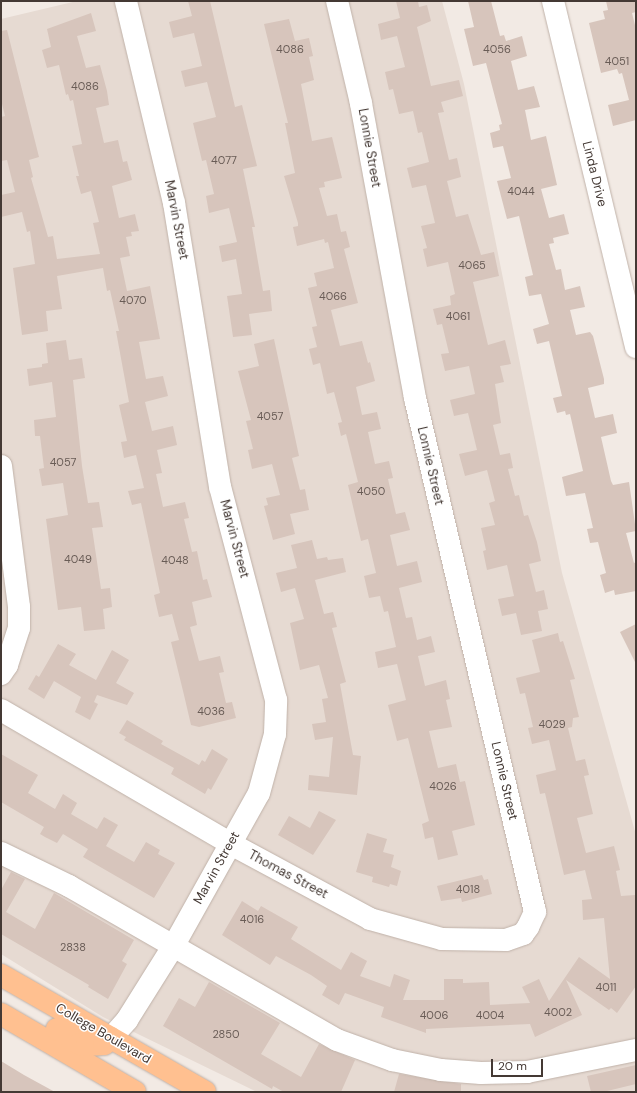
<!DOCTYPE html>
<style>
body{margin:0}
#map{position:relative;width:637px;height:1093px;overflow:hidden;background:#f2eae4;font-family:"DM Sans",sans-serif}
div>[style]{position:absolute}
.residential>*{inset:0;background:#e6dad2}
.building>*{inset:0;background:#d7c5bc}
.roads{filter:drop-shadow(0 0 1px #c0b2a9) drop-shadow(0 0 1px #c0b2a9)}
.minor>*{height:22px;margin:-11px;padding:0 11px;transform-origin:11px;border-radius:11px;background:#fff}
.major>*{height:22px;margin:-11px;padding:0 11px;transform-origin:11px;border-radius:11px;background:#ffc090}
span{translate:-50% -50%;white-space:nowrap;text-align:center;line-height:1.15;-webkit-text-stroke:3px #fff;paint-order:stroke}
.number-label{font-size:11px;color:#695c56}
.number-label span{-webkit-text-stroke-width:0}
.street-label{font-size:13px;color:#443934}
.frame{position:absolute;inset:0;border:2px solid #443934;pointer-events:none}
.scale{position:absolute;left:491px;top:1059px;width:52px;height:18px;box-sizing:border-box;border:2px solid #443934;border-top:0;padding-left:5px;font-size:12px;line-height:14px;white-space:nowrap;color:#443934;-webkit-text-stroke:3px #fff;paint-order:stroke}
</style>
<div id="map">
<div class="residential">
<div style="clip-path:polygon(77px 1px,442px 1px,464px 84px,562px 573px,636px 835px,636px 1092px,257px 1092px,103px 1017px,1px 954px,1px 19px)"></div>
</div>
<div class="building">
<div style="clip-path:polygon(188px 1px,210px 1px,235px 107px,242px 105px,257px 166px,243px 169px,255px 227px,252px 227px,263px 291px,270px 290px,272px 311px,249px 314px,252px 335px,233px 337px,227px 296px,242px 294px,236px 259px,222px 262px,219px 246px,237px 242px,229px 208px,209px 213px,206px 196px,214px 194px,206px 160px,202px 161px,193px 123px,216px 117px,207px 82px,185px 87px,181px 71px,202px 66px,194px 33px,173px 38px,169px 22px,192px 16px)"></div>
<div style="clip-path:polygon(396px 1px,418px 1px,419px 7px,427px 5px,431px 21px,417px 27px,431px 86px,459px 80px,463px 96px,441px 102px,444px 112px,438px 113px,449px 160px,457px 158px,461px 177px,447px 181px,456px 217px,468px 214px,481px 255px,494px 252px,499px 276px,473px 282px,488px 345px,505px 340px,511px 364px,500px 366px,504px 382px,495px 384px,501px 423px,493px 425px,500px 455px,510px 453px,513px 468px,508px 469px,515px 496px,519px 495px,524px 516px,528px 515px,537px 542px,541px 561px,529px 564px,536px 592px,544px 590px,548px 609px,538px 611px,542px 631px,521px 635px,516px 613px,502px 616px,498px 599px,514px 596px,507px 565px,487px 570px,483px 551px,486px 550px,481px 528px,495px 525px,489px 503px,495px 501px,487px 470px,465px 476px,459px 454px,477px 450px,468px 413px,454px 416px,450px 400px,475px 394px,469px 366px,445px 371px,441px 354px,449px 353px,442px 324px,437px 325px,433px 309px,451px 305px,450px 296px,455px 294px,448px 262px,427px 267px,423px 249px,427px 248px,421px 226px,435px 223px,426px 185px,412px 188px,407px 168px,429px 162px,422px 132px,418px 133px,413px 111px,399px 114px,393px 89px,389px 90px,385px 72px,405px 67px,397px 36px,381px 40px,378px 24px,400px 18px)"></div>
<div style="clip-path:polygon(468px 1px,491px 1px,500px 36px,504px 35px,506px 41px,522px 36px,527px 56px,511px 61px,518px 90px,534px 86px,540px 107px,525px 110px,531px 140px,546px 136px,557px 185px,541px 189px,549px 218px,564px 214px,569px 234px,553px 238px,554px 243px,549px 244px,556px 270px,561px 269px,565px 290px,580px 286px,585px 307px,570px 310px,576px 335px,590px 332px,593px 336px,604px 379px,604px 384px,588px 388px,595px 418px,613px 414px,617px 433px,601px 437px,611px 481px,613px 485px,629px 482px,636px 531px,626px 533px,634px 563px,636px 562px,636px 591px,615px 595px,614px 590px,605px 593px,600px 575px,606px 573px,598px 542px,590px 543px,587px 529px,593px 528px,585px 493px,566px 496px,562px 477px,583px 471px,570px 414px,566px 415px,565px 411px,557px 413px,553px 398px,562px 396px,549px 341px,537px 344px,533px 329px,549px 324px,541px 294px,529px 296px,525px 277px,533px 275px,519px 216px,507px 219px,497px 181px,511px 178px,503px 146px,493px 148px,490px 133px,500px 130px,499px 125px,502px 124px,486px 63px,473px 66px,464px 29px,474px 27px)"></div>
<div style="clip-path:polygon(606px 1px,636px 1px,636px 12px,632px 13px,636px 29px,636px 120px,613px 126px,608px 105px,629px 100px,622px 73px,619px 74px,617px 69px,601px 73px,589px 23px,605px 19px,603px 11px,608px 10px)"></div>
<div style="clip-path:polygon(91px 13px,96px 31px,77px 36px,86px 68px,100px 65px,107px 91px,109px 105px,96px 108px,104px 143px,118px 140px,123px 162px,127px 161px,132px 180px,112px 186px,119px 218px,135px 214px,139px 231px,131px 232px,132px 236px,126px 237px,130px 256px,120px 258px,127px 291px,150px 286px,160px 339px,139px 342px,146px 379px,163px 376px,168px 396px,145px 402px,152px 431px,173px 426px,177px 445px,157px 450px,162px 473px,156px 474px,163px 507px,185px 502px,189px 518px,184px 519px,192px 552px,197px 551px,203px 580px,207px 579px,212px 597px,192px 602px,197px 625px,190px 627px,199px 661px,220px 656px,224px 672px,219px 673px,226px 703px,232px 702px,236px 718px,199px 727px,191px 725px,184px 695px,171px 642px,179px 640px,172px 614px,159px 617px,154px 595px,160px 593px,141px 503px,132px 505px,128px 491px,144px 488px,136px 455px,124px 458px,121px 442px,127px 441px,119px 405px,129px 402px,116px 331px,119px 331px,110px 290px,107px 291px,103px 268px,57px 276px,62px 309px,46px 311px,48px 331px,22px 335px,13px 268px,35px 264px,30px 231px,27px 232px,22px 212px,1px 217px,1px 195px,15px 192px,7px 160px,1px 161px,1px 117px,5px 116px,1px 100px,1px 31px,7px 30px,39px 157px,29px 160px,33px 177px,31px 178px,48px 237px,53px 236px,57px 259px,100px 254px,93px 223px,99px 222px,91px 191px,81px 194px,76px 176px,79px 176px,72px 146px,82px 144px,73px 100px,70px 101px,68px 94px,66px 95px,59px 65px,47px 68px,42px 50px,51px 47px,47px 29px)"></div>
<div style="clip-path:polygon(289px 19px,295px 41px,309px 38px,313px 56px,309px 57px,314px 80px,301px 84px,312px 141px,332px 137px,342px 178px,324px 182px,325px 187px,319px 188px,327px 216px,337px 214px,341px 232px,346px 231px,350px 247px,344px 249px,358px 303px,331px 310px,340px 346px,362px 341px,368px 363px,370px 362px,375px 381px,356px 387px,362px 415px,377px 412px,381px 429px,368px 432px,375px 464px,389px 461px,393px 478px,388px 479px,396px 514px,405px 512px,410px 530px,390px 535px,397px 566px,417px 561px,422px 582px,399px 588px,406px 618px,412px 617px,417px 640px,431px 636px,435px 652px,418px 656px,425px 686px,446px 680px,450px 699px,446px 700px,452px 727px,429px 731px,438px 768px,456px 764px,460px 782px,465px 781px,475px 825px,452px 831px,458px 855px,438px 860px,433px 837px,425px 839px,422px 824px,429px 821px,408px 738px,397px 741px,388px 705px,406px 700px,397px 664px,378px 668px,375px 652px,396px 647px,388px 611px,384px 612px,380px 596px,369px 598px,364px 576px,376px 573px,368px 539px,361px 541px,348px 485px,358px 482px,346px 434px,341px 436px,338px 423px,342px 422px,334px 392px,327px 394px,320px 363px,313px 365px,309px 349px,317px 347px,312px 327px,317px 326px,308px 288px,317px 286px,314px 273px,334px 268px,328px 242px,325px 243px,324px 239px,297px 246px,293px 227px,298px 226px,298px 223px,284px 176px,295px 173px,285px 123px,288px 123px,264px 24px)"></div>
<div style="clip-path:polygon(274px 339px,299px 456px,292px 458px,300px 490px,305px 489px,309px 510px,290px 514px,295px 534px,273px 540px,264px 506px,268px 505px,266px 498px,280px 495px,272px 464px,252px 469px,248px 450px,253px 449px,246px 421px,251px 420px,238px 371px,259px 366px,254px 344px)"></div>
<div style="clip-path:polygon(66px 340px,69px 360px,82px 358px,85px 378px,73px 380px,82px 466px,88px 503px,99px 502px,103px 527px,92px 528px,101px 589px,110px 588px,112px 607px,103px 609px,105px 629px,84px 631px,81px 607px,58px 610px,46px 519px,68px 515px,63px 483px,42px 486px,39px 469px,44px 468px,40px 436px,35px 436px,34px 420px,56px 417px,52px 382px,29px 386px,27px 369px,42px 367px,42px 364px,48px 363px,46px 343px)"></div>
<div style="clip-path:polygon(312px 540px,317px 559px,327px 557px,328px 560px,343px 558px,346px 572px,315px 580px,324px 614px,333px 612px,337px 627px,332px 628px,346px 682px,340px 684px,353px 755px,361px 756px,357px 795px,308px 790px,309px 775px,329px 777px,333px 737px,315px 740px,312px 724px,326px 722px,322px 699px,328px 698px,319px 665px,300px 670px,290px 623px,304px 619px,295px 588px,281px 592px,276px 573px,297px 568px,291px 545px)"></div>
<div style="clip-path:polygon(636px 624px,636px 664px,620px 632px)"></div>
<div style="clip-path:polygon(558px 633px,560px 642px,563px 641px,575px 679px,570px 680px,579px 717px,573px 718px,572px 727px,568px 728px,576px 761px,585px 759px,589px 775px,584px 776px,593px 814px,577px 818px,586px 853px,614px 846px,620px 870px,616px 871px,621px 896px,635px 895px,636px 986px,617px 1013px,611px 1008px,609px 1010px,566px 980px,582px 1015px,535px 1037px,530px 1024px,426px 1029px,426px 1033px,381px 1017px,384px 1007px,345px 993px,339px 1005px,322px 995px,327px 986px,311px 975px,276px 956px,270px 965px,222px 935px,242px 901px,258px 911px,261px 906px,298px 927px,291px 939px,341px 970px,351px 952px,367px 961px,360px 976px,390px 987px,394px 974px,410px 980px,403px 1000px,444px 1000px,444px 979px,463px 979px,463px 983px,489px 982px,490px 1005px,530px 1003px,522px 987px,539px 979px,549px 1001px,579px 957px,610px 979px,604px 918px,583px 920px,582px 900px,592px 899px,585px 870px,564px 875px,545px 793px,540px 794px,536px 775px,556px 770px,549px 740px,532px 744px,528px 728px,533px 727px,525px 693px,520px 694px,516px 678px,540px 672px,532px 640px)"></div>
<div style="clip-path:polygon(58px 644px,76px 654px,69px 665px,96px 680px,112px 650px,129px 660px,116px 683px,134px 693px,127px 705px,97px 695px,94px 702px,98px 704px,90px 720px,75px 712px,81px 697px,54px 681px,44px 699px,28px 689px,36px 675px,39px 677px)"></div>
<div style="clip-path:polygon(127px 720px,163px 741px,161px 744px,199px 765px,202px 760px,205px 762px,212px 749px,228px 759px,211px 790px,208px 788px,205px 794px,171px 774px,174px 768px,124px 740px,126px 737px,119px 733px)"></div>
<div style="clip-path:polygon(1px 754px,38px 775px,28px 793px,55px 809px,63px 794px,77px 803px,71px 814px,97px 829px,104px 817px,118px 825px,106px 846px,134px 862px,146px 842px,160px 850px,158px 854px,175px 863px,154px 898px,83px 857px,88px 849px,63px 834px,57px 843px,45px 837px,40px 834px,44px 827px,1px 802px)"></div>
<div style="clip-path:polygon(319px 811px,336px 820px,313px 855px,278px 835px,289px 816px,310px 828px)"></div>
<div style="clip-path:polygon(367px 833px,387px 839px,383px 852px,394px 855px,391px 867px,401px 871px,397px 886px,390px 884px,389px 887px,372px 882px,373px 877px,356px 872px)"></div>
<div style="clip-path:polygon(11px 872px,25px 879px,6px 912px,35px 929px,54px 893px,134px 940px,122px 961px,127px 964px,108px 999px,88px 987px,89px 985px,1px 934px,1px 890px)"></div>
<div style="clip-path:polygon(482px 875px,484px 880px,488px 879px,492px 894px,462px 902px,461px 898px,441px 901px,437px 886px)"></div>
<div style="clip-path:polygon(209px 982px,280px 1023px,261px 1054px,301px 1077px,319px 1044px,355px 1060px,341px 1092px,284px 1092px,273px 1086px,272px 1089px,163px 1026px,179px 998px,195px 1007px)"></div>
<div style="clip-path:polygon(1px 1061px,24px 1075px,55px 1092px,1px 1092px)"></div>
<div style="clip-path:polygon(636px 1065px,636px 1084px,603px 1092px,591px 1092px,587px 1076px)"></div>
<div style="clip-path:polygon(399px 1074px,461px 1084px,461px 1092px,394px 1092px)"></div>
</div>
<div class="roads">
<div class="minor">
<div style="left:553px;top:1px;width:356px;rotate:76.5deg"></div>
<div style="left:1px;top:466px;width:142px;rotate:82.7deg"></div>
<div style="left:19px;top:607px;width:21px;rotate:90deg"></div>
<div style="left:19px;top:628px;width:39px;rotate:108deg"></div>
<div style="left:7px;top:665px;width:11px;rotate:124deg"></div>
<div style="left:1px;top:710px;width:266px;rotate:30.2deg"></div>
<div style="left:231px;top:844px;width:158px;rotate:28.3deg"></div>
<div style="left:370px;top:919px;width:75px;rotate:15.5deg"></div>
<div style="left:442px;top:939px;width:64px;rotate:0.9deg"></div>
<div style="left:506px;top:940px;width:18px;rotate:-19deg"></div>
<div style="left:523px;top:934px;width:9px;rotate:-54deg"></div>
<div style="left:528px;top:927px;width:17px;rotate:-65deg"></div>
<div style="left:535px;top:912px;width:528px;rotate:-103.14deg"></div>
<div style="left:415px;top:398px;width:300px;rotate:-100.4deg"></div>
<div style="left:361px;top:103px;width:105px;rotate:-103.2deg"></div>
<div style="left:1px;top:853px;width:76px;rotate:25.9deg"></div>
<div style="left:69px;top:886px;width:309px;rotate:29.9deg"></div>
<div style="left:337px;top:1040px;width:59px;rotate:20deg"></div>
<div style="left:392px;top:1060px;width:50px;rotate:11.5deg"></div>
<div style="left:441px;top:1070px;width:40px;rotate:4.3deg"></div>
<div style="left:481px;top:1073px;width:46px;rotate:-1.2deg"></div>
<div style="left:527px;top:1072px;width:111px;rotate:-11.4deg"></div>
<div style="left:111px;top:1038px;width:24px;rotate:-48deg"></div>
<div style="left:127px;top:1020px;width:89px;rotate:-57.9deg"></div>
<div style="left:174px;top:945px;width:174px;rotate:-60.8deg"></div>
<div style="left:259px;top:793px;width:61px;rotate:-74.8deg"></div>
<div style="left:275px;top:734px;width:34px;rotate:-88deg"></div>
<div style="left:276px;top:700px;width:220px;rotate:-104.7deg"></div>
<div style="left:220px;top:487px;width:288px;rotate:-99.2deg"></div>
<div style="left:174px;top:203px;width:208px;rotate:-103.4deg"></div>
</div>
<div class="major">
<div style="left:1px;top:975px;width:235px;rotate:29.8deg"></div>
<div style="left:1px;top:1014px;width:155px;rotate:30.2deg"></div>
<div style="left:57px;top:1029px;width:27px;rotate:33deg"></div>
<div style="left:80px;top:1044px;width:7px;rotate:8deg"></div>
<div style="left:87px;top:1045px;width:17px;rotate:-3deg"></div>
<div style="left:104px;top:1044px;width:9px;rotate:-41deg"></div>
</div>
</div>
<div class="number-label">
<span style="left:290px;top:49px">4086</span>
<span style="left:497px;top:49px">4056</span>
<span style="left:617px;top:61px">4051</span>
<span style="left:85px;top:86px">4086</span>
<span style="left:224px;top:160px">4077</span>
<span style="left:521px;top:191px">4044</span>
<span style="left:472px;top:265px">4065</span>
<span style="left:333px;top:296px">4066</span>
<span style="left:133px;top:300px">4070</span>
<span style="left:458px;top:316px">4061</span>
<span style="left:270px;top:416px">4057</span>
<span style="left:63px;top:462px">4057</span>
<span style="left:371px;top:491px">4050</span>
<span style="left:78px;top:559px">4049</span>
<span style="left:175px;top:560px">4048</span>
<span style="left:211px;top:711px">4036</span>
<span style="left:552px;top:724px">4029</span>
<span style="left:443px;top:786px">4026</span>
<span style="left:468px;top:889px">4018</span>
<span style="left:252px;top:919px">4016</span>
<span style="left:73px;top:947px">2838</span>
<span style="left:606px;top:987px">4011</span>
<span style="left:558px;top:1012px">4002</span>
<span style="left:434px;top:1015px">4006</span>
<span style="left:490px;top:1015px">4004</span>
<span style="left:226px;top:1034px">2850</span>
</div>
<div class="street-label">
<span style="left:369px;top:148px;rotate:80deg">Lonnie Street</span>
<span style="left:594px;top:174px;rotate:76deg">Linda Drive</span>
<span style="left:176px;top:220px;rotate:79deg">Marvin Street</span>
<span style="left:430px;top:466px;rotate:77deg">Lonnie Street</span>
<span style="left:234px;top:539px;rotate:75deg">Marvin Street</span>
<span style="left:504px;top:781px;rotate:77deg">Lonnie Street</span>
<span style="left:217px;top:868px;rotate:-61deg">Marvin Street</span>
<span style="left:288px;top:875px;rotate:28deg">Thomas Street</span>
<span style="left:103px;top:1034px;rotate:30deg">College Boulevard</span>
</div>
<div class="frame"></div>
<div class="scale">20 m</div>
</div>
